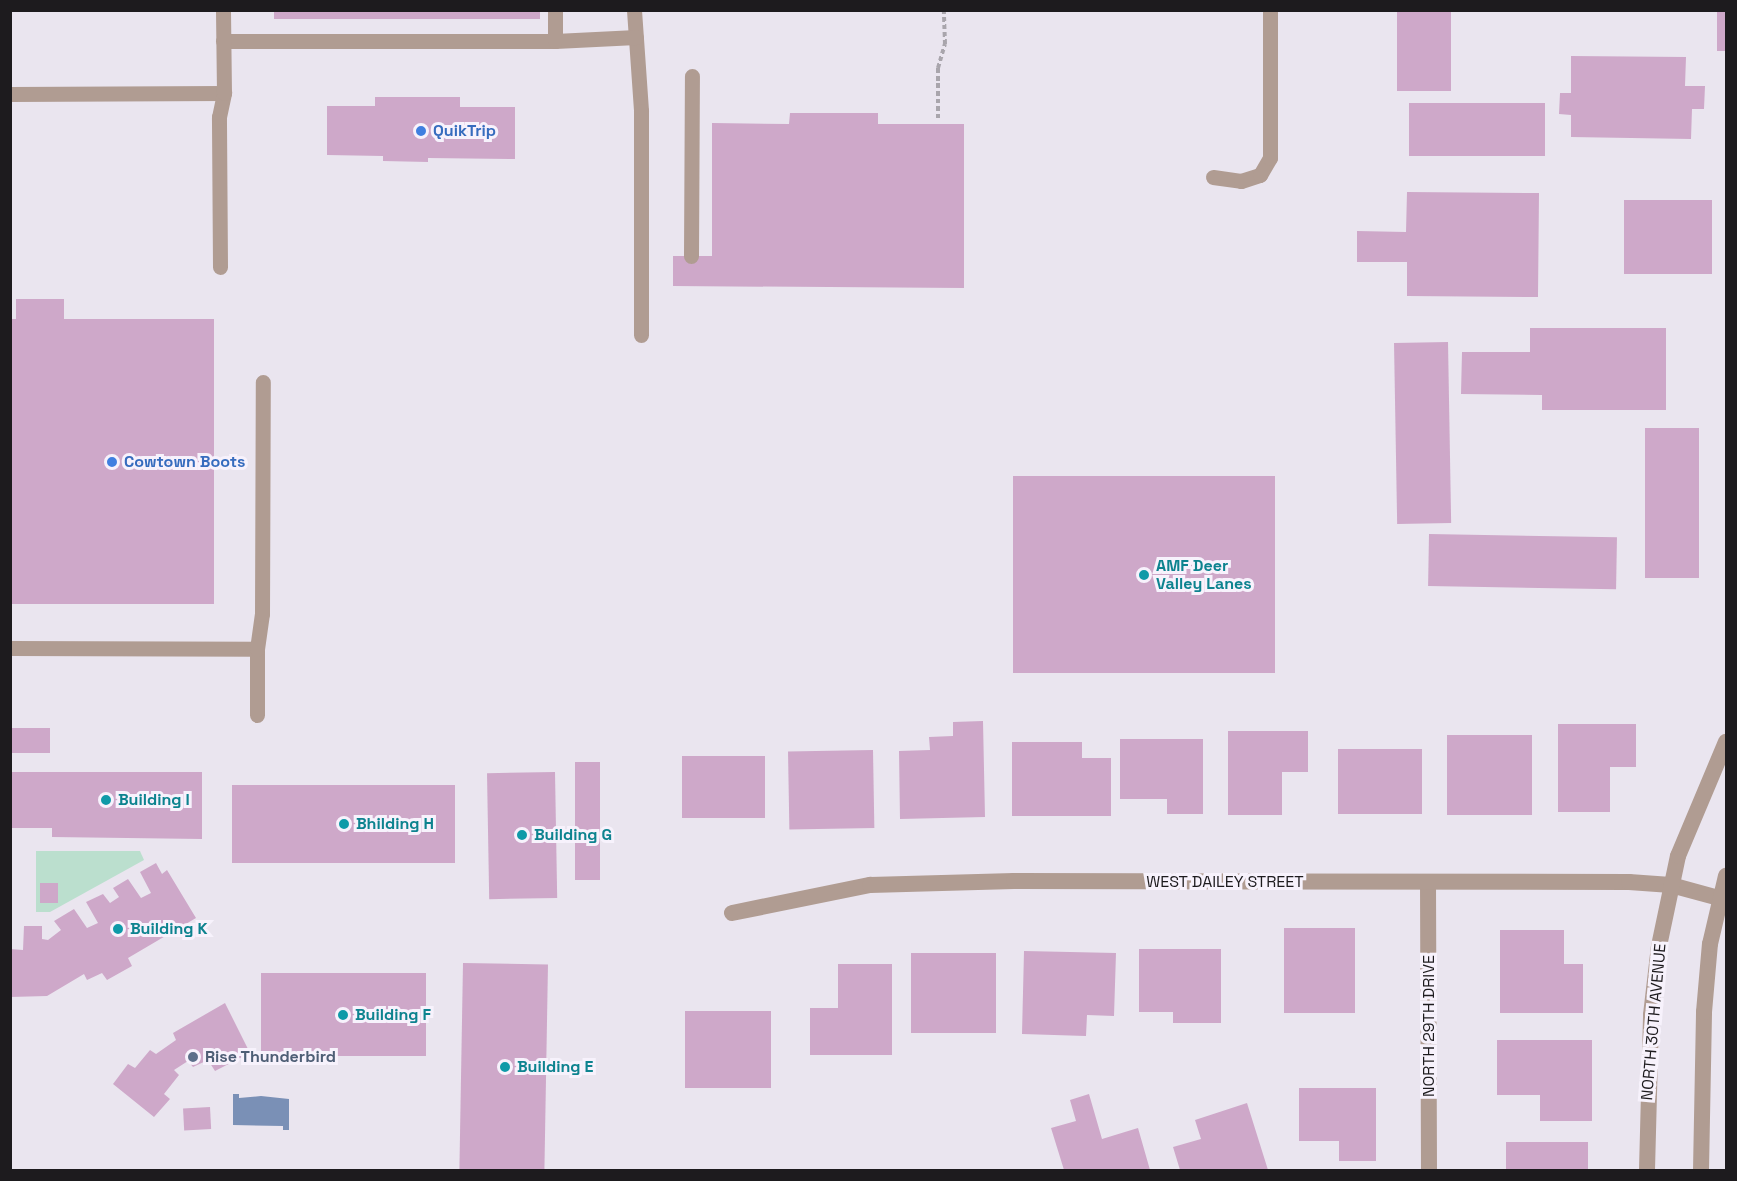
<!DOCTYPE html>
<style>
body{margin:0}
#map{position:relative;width:1737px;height:1181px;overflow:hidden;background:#eae5ef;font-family:"Space Grotesk",sans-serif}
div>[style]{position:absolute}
.green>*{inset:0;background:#bbdfce}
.water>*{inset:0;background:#7a90b6}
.building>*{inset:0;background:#cea8c9;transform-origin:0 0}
.path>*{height:4px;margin-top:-2px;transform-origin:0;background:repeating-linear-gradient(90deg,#a9a5ac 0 4.5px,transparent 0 7.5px)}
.service>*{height:15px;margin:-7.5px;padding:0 7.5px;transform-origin:7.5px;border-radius:7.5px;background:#b09c92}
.minor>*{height:16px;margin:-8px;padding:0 8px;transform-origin:8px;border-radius:8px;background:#b09c92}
.dots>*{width:16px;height:16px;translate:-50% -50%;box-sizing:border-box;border:3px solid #f7f2fc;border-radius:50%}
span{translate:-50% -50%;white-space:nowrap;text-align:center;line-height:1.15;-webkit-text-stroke:6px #f7f2fc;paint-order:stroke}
.shop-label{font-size:16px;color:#366cbe;font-weight:700}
.left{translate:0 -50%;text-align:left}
.culture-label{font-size:16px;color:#0d838f;font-weight:700}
.street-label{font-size:16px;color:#1d1b1e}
.service-label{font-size:16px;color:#4e5e75;font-weight:700}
.frame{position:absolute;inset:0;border:12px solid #1d1b1e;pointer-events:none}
</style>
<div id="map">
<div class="green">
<div style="clip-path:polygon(36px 851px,140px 851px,144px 860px,50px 912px,36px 912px)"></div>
</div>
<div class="water">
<div style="clip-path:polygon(233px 1094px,239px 1094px,239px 1098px,261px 1096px,289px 1099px,289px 1130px,283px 1130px,283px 1126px,233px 1125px)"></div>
</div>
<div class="building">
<div style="left:274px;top:10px;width:266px;height:9px"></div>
<div style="left:1397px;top:10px;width:54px;height:81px"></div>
<div style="left:1717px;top:10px;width:9px;height:41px"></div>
<div style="clip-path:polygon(1571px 56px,1686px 57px,1685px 86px,1705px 86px,1704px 109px,1692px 109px,1691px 139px,1571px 137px,1571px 115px,1559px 114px,1560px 93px,1571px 93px)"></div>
<div style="clip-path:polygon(375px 97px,460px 97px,460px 107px,515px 107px,515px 159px,428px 158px,428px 162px,383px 161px,383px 156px,327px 155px,327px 106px,375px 106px)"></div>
<div style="left:1409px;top:103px;width:136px;height:53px"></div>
<div style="clip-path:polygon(790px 113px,878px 113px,878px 124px,964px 124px,964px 288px,673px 286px,673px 256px,712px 256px,712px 123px,789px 124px)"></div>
<div style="clip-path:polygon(1407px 192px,1539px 193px,1538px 297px,1407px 296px,1407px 262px,1357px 262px,1357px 231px,1406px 232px)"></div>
<div style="left:1624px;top:200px;width:88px;height:74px"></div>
<div style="clip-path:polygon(16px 299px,64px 299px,64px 319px,214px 319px,214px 604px,10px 604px,10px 319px,16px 319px)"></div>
<div style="clip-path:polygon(1530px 328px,1666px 328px,1666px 410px,1542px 410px,1542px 395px,1461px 394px,1462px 352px,1530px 352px)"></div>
<div style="left:1448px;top:342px;width:181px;height:54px;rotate:89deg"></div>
<div style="left:1645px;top:428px;width:54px;height:150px"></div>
<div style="left:1013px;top:476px;width:262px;height:197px"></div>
<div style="left:1429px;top:534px;width:188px;height:52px;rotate:1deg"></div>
<div style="clip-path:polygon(983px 721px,985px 817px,900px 819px,899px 751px,930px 750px,929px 737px,953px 736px,953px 722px)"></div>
<div style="clip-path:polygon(1558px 724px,1636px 724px,1636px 767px,1610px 767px,1610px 812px,1558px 812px)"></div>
<div style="left:50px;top:728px;width:25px;height:40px;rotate:90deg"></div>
<div style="clip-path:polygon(1228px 731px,1308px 731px,1308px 772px,1282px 772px,1282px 815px,1228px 815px)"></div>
<div style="left:1447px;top:735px;width:85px;height:80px"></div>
<div style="clip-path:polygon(1120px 739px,1203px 739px,1203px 814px,1167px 814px,1167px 799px,1120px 799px)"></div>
<div style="clip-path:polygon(1012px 742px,1082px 742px,1082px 758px,1111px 758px,1111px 816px,1012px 816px)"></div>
<div style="left:1338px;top:749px;width:84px;height:65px"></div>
<div style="left:873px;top:750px;width:78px;height:85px;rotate:89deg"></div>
<div style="left:682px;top:756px;width:83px;height:62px"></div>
<div style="left:575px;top:762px;width:25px;height:118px"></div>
<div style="clip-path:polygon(10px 772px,202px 772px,202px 839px,52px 837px,52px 828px,10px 828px)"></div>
<div style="left:555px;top:772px;width:126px;height:68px;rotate:89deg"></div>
<div style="left:232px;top:785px;width:223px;height:78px"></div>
<div style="clip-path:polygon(156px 863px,162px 874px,167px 870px,196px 918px,128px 958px,132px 966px,107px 980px,102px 973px,87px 980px,84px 974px,47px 996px,10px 997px,10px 949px,23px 950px,24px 926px,42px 926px,42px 939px,48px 940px,61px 930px,54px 921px,74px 909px,87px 928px,98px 923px,86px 902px,103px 894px,110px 903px,119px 897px,113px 888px,128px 879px,141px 898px,151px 893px,140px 872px)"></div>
<div style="left:40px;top:883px;width:18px;height:20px"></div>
<div style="left:1284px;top:928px;width:71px;height:85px"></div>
<div style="clip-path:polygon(1500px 930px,1564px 930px,1564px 964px,1583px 964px,1583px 1013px,1500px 1013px)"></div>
<div style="clip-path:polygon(1139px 949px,1221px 949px,1221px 1023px,1173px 1023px,1173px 1012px,1139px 1012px)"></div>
<div style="clip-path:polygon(1024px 951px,1116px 953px,1114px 1016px,1087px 1015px,1086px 1036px,1022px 1034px)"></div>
<div style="left:911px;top:953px;width:85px;height:80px"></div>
<div style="left:463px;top:963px;width:85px;height:207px;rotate:1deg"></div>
<div style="clip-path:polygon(838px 964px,892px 964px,892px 1055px,810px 1055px,810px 1008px,838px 1008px)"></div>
<div style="left:261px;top:973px;width:165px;height:83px"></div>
<div style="clip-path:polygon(225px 1003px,250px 1053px,215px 1071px,208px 1060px,193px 1067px,188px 1061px,174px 1070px,179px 1075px,164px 1094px,170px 1099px,154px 1117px,113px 1084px,128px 1064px,135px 1068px,150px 1050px,156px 1054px,176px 1040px,173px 1033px)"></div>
<div style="left:685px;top:1011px;width:86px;height:77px"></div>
<div style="clip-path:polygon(1497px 1040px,1592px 1040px,1592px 1121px,1540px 1121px,1540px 1095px,1497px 1095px)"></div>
<div style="clip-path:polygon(1299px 1088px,1376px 1088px,1376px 1161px,1339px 1161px,1339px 1141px,1299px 1141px)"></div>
<div style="clip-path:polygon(1089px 1094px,1102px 1139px,1138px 1128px,1150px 1170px,1064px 1170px,1051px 1128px,1076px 1121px,1070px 1100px)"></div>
<div style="clip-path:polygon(1247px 1103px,1268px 1170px,1180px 1170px,1173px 1147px,1201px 1139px,1195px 1120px)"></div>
<div style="left:210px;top:1107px;width:22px;height:27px;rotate:87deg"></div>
<div style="left:1506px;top:1142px;width:82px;height:28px"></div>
</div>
<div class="path">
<div style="left:938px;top:118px;width:50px;rotate:-90deg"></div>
<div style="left:938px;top:68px;width:25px;rotate:-74deg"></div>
<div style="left:945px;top:44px;width:34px;rotate:-92deg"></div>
</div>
<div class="service">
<div style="left:634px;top:10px;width:101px;rotate:86deg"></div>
<div style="left:641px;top:111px;width:224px;rotate:90deg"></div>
<div style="left:223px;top:41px;width:332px"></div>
<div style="left:555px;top:41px;width:81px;rotate:-2.8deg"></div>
<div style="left:555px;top:41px;width:31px;rotate:-90deg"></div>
<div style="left:10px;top:94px;width:214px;rotate:-0.3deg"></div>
<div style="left:1213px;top:177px;width:28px;rotate:8deg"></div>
<div style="left:1241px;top:181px;width:20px;rotate:-18deg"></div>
<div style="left:1260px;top:175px;width:20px;rotate:-60deg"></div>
<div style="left:1270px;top:158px;width:148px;rotate:-90deg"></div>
<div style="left:691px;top:256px;width:180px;rotate:-89.7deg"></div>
<div style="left:220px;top:267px;width:150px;rotate:-90.4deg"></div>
<div style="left:219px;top:117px;width:25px;rotate:-78deg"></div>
<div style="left:224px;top:93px;width:83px;rotate:-90.7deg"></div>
<div style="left:10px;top:648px;width:247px;rotate:0.2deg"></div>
<div style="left:257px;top:715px;width:66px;rotate:-90deg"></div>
<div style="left:257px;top:649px;width:35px;rotate:-82deg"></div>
<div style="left:262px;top:614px;width:232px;rotate:-89.8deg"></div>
</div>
<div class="minor">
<div style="left:1428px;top:882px;width:288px;rotate:89.8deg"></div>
<div style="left:732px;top:913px;width:141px;rotate:-11.5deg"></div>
<div style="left:870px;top:885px;width:144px;rotate:-1.6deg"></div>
<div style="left:1014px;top:881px;width:615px;rotate:0.09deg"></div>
<div style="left:1629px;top:882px;width:42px;rotate:4.1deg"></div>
<div style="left:1671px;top:885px;width:50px;rotate:15.2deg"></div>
<div style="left:1647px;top:1170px;width:155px;rotate:-88.5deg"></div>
<div style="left:1651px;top:1015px;width:69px;rotate:-83.4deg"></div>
<div style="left:1659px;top:946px;width:92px;rotate:-78.1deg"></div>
<div style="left:1678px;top:856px;width:124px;rotate:-67.2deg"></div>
<div style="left:1701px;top:1170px;width:158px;rotate:-88.9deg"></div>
<div style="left:1704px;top:1012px;width:68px;rotate:-85deg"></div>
<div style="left:1710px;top:944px;width:70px;rotate:-76.8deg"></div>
</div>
<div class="dots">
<div style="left:421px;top:131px;background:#3f7fe0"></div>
<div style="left:112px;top:462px;background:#3f7fe0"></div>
<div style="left:1144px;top:575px;background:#0f9aa8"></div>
<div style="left:106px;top:800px;background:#0f9aa8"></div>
<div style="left:344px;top:824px;background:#0f9aa8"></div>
<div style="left:522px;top:835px;background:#0f9aa8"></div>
<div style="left:118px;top:929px;background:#0f9aa8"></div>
<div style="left:343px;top:1015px;background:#0f9aa8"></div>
<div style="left:193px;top:1057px;background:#5c6f8a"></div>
<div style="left:505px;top:1067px;background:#0f9aa8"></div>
</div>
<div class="shop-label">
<span class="left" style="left:433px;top:131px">QuikTrip</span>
<span class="left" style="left:124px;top:462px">Cowtown Boots</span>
</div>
<div class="culture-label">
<span class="left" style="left:1156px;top:575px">AMF Deer<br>Valley Lanes</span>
<span class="left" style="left:118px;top:800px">Building I</span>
<span class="left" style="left:356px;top:824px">Bhilding H</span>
<span class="left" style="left:534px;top:835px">Building G</span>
<span class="left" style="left:130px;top:929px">Building K</span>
<span class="left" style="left:355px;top:1015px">Building F</span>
<span class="left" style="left:517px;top:1067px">Building E</span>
</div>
<div class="street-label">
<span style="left:1225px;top:882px">WEST DAILEY STREET</span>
<span style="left:1654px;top:1022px;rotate:-85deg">NORTH 30TH AVENUE</span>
<span style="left:1429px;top:1026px;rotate:-90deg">NORTH 29TH DRIVE</span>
</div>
<div class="service-label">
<span class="left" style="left:205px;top:1057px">Rise Thunderbird</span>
</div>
<div class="frame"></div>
</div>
